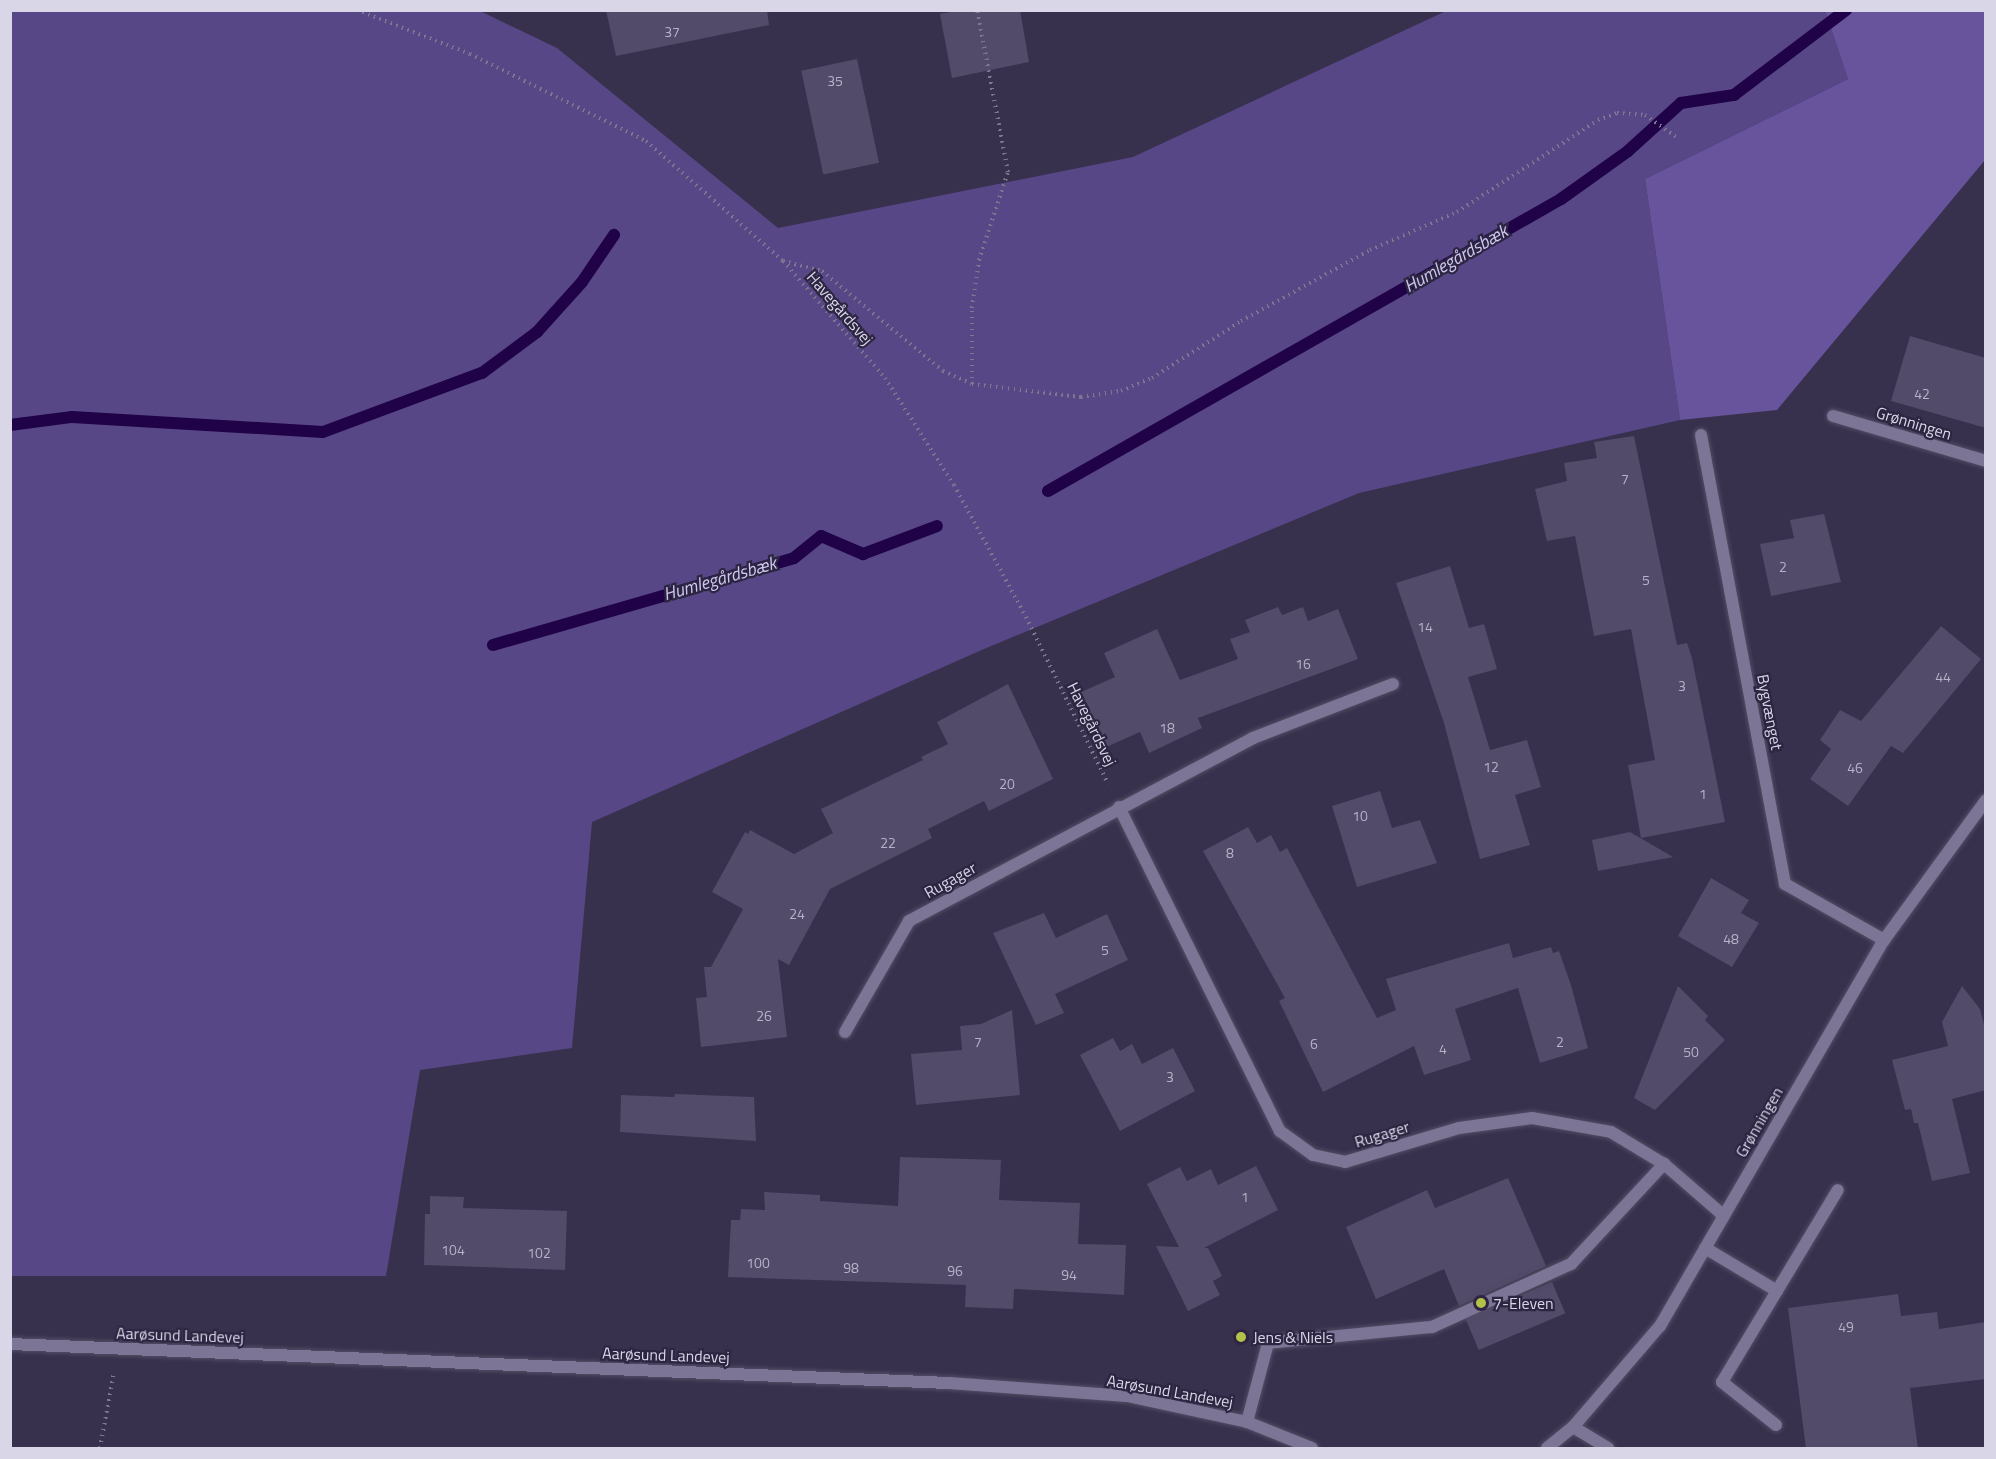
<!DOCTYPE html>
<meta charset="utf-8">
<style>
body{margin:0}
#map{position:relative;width:1996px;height:1459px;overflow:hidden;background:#37314d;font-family:"Titillium Web",sans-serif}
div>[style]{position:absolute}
.green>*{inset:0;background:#584786}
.forest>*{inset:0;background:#68539d}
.stream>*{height:12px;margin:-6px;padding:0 6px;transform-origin:6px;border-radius:6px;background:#200248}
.building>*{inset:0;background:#524b69;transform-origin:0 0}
.path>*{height:4px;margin-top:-2px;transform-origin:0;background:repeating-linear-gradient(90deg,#7d7890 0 1.5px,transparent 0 6px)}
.roads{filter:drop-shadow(0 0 2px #534d65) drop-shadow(0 0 2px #534d65)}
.service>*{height:12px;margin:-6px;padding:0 6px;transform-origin:6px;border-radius:6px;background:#7c7596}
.minor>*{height:12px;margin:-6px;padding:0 6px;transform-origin:6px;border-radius:6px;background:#7c7596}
.tertiary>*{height:12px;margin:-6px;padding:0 6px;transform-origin:6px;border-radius:6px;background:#7c7596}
.dots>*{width:16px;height:16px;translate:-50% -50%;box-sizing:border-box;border:3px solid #2d2642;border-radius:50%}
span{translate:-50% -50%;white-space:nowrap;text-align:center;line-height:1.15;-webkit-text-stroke:4.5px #2d2642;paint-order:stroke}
.number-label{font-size:14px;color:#b7b3c8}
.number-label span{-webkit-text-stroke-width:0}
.street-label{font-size:16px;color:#d9d6e8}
.poi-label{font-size:16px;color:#d9d6e8}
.left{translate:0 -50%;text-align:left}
.water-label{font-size:18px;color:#d1c8f2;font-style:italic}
.frame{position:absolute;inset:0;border:12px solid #d9d6e8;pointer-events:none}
</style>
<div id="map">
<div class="green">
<div style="clip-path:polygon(10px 11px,480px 11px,557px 48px,778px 228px,1133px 157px,1446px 11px,1825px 11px,1848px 79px,1645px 179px,1680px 420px,1359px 493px,984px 649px,592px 822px,572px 1048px,420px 1070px,386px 1276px,11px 1276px)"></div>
</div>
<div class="forest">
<div style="clip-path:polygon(1825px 11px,1985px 11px,1985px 160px,1777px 410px,1680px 420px,1645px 179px,1848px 79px)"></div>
</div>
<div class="stream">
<div style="left:10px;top:425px;width:63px;rotate:-7.4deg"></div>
<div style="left:72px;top:417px;width:251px;rotate:3.4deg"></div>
<div style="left:323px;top:432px;width:170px;rotate:-20.4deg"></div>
<div style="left:482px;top:373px;width:69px;rotate:-36.7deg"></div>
<div style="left:537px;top:332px;width:67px;rotate:-48deg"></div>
<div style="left:582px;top:282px;width:57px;rotate:-55.8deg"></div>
<div style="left:1048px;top:491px;width:590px;rotate:-29.65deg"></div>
<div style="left:1561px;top:199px;width:82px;rotate:-35.6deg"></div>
<div style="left:1628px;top:151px;width:72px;rotate:-42.2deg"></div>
<div style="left:1681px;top:103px;width:54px;rotate:-8.6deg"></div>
<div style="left:1734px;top:95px;width:141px;rotate:-37.2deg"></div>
<div style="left:493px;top:645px;width:313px;rotate:-16.1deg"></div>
<div style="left:794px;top:558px;width:35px;rotate:-39deg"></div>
<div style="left:821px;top:536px;width:46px;rotate:23.2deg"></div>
<div style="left:863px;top:554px;width:79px;rotate:-20.7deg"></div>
</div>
<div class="building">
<div style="clip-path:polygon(606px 10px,767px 10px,769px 25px,616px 56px)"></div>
<div style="clip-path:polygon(961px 10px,1020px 10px,1029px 62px,952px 78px,940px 14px)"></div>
<div style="left:857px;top:59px;width:106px;height:57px;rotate:78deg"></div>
<div style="clip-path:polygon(1910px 336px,1986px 358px,1986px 428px,1891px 401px)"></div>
<div style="clip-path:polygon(1634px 436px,1677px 645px,1687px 643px,1692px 658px,1725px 822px,1641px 838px,1628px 765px,1655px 760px,1631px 629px,1594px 636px,1575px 536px,1547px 541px,1535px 489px,1567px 481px,1564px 463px,1597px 458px,1594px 442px)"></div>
<div style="clip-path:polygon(1824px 514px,1841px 582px,1771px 596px,1760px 544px,1794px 538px,1790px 520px)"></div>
<div style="clip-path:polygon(1450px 566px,1469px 628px,1484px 624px,1497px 669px,1468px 677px,1490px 750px,1527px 740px,1541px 787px,1515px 795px,1530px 845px,1480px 859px,1444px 723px,1396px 583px)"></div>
<div style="clip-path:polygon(1278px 607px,1282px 615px,1303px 607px,1308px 621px,1338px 609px,1358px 659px,1198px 718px,1202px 728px,1149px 753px,1140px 732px,1104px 748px,1079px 693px,1115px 677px,1104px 653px,1157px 629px,1180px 680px,1238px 659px,1230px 639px,1250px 632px,1245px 620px)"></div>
<div style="clip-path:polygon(1941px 626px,1981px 659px,1903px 753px,1891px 746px,1848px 806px,1810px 779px,1831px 749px,1820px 740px,1840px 710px,1861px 721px)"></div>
<div style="clip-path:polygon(1008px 684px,1053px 779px,989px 811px,984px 801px,928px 829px,932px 838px,830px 889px,789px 965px,778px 959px,787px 1037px,701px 1047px,696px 998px,707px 997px,704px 967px,711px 967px,743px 909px,712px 892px,745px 832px,748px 834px,750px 830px,794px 854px,833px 833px,821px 809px,923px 760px,921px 757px,948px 744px,937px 722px)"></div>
<div style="clip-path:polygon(1380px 791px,1392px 828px,1420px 820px,1437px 863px,1357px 887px,1332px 806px)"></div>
<div style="clip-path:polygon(1248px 827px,1257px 843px,1271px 835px,1280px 852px,1287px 848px,1377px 1018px,1396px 1010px,1386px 979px,1509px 943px,1513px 958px,1551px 947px,1553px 953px,1559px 951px,1571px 985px,1588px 1048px,1540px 1063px,1518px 988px,1455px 1009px,1471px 1060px,1424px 1075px,1414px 1046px,1323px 1092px,1279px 1001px,1285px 998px,1203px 851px)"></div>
<div style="clip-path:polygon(1630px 832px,1673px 857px,1598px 871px,1592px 840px)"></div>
<div style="clip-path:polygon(1711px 878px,1749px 900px,1741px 913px,1759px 923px,1732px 967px,1678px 936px)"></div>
<div style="clip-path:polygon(1044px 913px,1056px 938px,1107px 914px,1128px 960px,1055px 994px,1064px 1013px,1036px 1025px,993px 933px)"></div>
<div style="clip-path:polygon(1678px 986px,1708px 1016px,1705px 1020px,1725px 1040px,1655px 1110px,1634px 1098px)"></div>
<div style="clip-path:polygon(1962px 986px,1980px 1009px,1986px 1032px,1986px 1090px,1952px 1099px,1970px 1173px,1932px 1181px,1918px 1123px,1914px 1123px,1911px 1109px,1905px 1110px,1892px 1060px,1948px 1046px,1942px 1022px)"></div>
<div style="clip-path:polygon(1012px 1010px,1020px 1095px,916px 1105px,911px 1054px,962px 1050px,960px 1026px,981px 1024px)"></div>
<div style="clip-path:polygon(1113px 1038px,1120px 1051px,1132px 1044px,1142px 1064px,1173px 1048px,1195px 1091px,1120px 1131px,1080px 1055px)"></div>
<div style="clip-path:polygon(675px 1094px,754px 1097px,756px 1141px,620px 1132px,621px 1095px,674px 1097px)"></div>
<div style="clip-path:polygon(900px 1157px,1001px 1160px,999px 1200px,1080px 1203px,1078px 1244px,1126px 1245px,1124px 1295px,1014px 1289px,1013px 1309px,965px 1307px,966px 1285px,728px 1277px,731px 1220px,740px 1220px,741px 1209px,765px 1210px,764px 1192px,820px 1195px,820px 1201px,898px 1206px)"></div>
<div style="clip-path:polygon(1256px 1166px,1278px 1210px,1204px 1248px,1208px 1248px,1222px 1276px,1213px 1281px,1220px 1295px,1188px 1311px,1156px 1246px,1179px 1247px,1147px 1184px,1180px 1167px,1187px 1181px,1211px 1169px,1218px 1185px)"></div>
<div style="clip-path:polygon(1508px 1178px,1546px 1266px,1459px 1306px,1444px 1269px,1376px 1299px,1346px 1227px,1427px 1190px,1435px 1208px)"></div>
<div style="clip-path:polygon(430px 1196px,464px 1197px,463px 1208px,567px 1211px,565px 1270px,424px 1265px,425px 1214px,430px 1214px)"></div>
<div style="left:1552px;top:1282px;width:34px;height:94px;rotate:67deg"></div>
<div style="clip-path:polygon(1898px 1294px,1901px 1316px,1937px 1312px,1939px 1329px,1986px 1322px,1986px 1379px,1910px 1388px,1918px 1449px,1806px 1449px,1788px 1308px)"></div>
</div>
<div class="path">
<div style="left:357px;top:10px;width:121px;rotate:21.3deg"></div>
<div style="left:470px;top:54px;width:196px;rotate:26.3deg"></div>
<div style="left:646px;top:141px;width:182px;rotate:41.2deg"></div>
<div style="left:783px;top:261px;width:155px;rotate:48.9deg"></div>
<div style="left:885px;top:378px;width:127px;rotate:57.2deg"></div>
<div style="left:954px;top:485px;width:150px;rotate:61.4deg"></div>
<div style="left:1026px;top:617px;width:186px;rotate:63.8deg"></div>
<div style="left:783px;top:261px;width:40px;rotate:14.4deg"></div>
<div style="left:822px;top:271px;width:157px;rotate:39.6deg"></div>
<div style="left:943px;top:371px;width:32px;rotate:24deg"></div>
<div style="left:972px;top:384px;width:110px;rotate:6.8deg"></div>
<div style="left:1081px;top:397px;width:40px;rotate:-8.5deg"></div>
<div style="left:1121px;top:391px;width:34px;rotate:-23deg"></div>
<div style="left:1152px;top:378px;width:106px;rotate:-32.6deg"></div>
<div style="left:1241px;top:321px;width:147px;rotate:-28.8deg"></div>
<div style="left:1370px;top:250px;width:95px;rotate:-23.6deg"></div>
<div style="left:1457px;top:212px;width:168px;rotate:-33.1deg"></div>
<div style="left:1598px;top:120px;width:20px;rotate:-20deg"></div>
<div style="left:1617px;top:113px;width:28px;rotate:4deg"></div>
<div style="left:1645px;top:115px;width:38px;rotate:35deg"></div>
<div style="left:972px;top:384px;width:76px;rotate:-90deg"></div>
<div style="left:972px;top:308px;width:49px;rotate:-81.7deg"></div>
<div style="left:979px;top:260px;width:93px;rotate:-71.8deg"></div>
<div style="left:1008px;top:172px;width:165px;rotate:-100.8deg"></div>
<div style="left:100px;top:1448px;width:77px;rotate:-79.6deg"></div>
</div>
<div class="roads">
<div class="service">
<div style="left:1705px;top:1248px;width:84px;rotate:30.8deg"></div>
<div style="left:1247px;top:1422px;width:82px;rotate:-75.1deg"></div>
<div style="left:1268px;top:1343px;width:165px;rotate:-5.6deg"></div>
<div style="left:1432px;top:1327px;width:153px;rotate:-24.4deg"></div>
<div style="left:1571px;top:1264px;width:137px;rotate:-47.1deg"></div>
<div style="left:1776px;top:1425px;width:69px;rotate:-141.5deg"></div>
<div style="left:1722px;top:1382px;width:224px;rotate:-58.9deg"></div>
</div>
<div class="minor">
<div style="left:1833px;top:416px;width:159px;rotate:16.4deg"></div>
<div style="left:1701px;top:435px;width:457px;rotate:79.4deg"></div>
<div style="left:1785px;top:884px;width:114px;rotate:29.5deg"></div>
<div style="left:1119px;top:807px;width:362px;rotate:63.6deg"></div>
<div style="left:1280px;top:1131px;width:41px;rotate:36deg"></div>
<div style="left:1313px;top:1155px;width:33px;rotate:12deg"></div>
<div style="left:1345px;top:1162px;width:119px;rotate:-16.6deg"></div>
<div style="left:1459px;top:1128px;width:74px;rotate:-7.8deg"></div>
<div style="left:1532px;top:1118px;width:80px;rotate:10deg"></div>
<div style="left:1611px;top:1132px;width:62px;rotate:31.1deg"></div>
<div style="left:1664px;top:1164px;width:79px;rotate:40.9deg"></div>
<div style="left:845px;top:1032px;width:128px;rotate:-60deg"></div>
<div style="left:909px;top:921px;width:390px;rotate:-28deg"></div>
<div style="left:1253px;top:738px;width:150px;rotate:-21.1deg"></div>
</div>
<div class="tertiary">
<div style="left:10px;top:1344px;width:940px;rotate:2.38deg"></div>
<div style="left:949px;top:1383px;width:178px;rotate:4.2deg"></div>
<div style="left:1127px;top:1396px;width:123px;rotate:12.2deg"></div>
<div style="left:1247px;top:1422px;width:70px;rotate:21.8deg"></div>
<div style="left:1573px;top:1427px;width:41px;rotate:31deg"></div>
<div style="left:1547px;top:1448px;width:33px;rotate:-39deg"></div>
<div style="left:1573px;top:1427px;width:133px;rotate:-49.3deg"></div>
<div style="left:1660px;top:1326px;width:446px;rotate:-59.9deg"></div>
<div style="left:1884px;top:940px;width:173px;rotate:-53.9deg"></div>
</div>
</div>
<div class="dots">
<div style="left:1481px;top:1303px;background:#b5c249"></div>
<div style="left:1241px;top:1337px;background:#b5c249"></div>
</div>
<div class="number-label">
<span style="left:672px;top:32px">37</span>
<span style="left:835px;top:81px">35</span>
<span style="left:1922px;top:394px">42</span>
<span style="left:1625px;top:479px">7</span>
<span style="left:1783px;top:567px">2</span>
<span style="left:1646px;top:580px">5</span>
<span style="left:1425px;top:627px">14</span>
<span style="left:1303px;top:664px">16</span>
<span style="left:1943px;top:677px">44</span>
<span style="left:1682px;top:686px">3</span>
<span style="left:1167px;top:728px">18</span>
<span style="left:1491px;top:767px">12</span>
<span style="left:1855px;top:768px">46</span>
<span style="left:1007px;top:784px">20</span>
<span style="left:1703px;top:794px">1</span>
<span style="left:1360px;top:816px">10</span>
<span style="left:888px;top:843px">22</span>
<span style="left:1230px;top:853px">8</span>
<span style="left:797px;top:914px">24</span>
<span style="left:1731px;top:939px">48</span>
<span style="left:1105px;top:950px">5</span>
<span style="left:764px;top:1016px">26</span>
<span style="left:978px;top:1042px">7</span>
<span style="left:1560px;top:1042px">2</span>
<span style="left:1314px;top:1044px">6</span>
<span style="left:1443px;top:1049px">4</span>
<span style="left:1691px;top:1052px">50</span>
<span style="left:1170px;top:1077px">3</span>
<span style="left:1245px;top:1197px">1</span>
<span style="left:453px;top:1250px">104</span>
<span style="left:539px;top:1253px">102</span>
<span style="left:758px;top:1263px">100</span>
<span style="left:851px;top:1268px">98</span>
<span style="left:955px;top:1271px">96</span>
<span style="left:1069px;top:1275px">94</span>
<span style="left:1846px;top:1327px">49</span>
</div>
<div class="street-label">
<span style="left:840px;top:308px;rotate:49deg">Havegårdsvej</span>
<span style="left:1914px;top:423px;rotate:17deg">Grønningen</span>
<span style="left:1770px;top:712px;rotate:79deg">Bygvænget</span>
<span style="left:1092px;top:724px;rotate:64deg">Havegårdsvej</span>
<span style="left:950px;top:880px;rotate:-29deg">Rugager</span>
<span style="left:1759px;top:1122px;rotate:-60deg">Grønningen</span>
<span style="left:1382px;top:1134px;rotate:-17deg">Rugager</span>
<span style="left:180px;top:1335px;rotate:2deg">Aarøsund Landevej</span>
<span style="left:666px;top:1355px;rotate:2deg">Aarøsund Landevej</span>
<span style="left:1170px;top:1391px;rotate:10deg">Aarøsund Landevej</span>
</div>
<div class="poi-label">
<span class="left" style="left:1493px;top:1303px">7-Eleven</span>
<span class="left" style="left:1253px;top:1337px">Jens &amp; Niels</span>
</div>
<div class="water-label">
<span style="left:1456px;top:259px;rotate:-30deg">Humlegårdsbæk</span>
<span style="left:720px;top:579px;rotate:-16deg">Humlegårdsbæk</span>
</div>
<div class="frame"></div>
</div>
